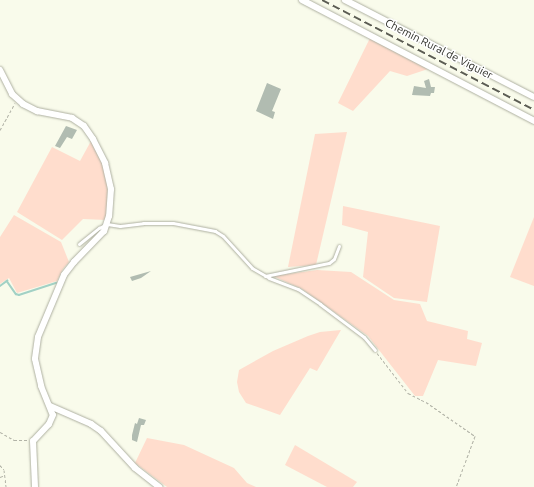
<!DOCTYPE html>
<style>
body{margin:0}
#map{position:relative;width:534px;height:487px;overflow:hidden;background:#f9fbeb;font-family:Ubuntu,sans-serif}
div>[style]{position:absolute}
.green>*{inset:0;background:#ffddcd}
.stream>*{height:1.5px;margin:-0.75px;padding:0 0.75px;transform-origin:0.75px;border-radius:0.75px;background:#a2d1c5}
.building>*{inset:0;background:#b1bcb1}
.path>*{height:1px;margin-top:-0.5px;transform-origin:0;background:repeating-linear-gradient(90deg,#b2b3a7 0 3px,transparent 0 5px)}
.roads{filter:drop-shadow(0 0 1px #aeb0a1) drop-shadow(0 0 1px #aeb0a1)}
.lane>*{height:3px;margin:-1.5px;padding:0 1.5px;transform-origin:1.5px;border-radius:1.5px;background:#fff}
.street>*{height:6px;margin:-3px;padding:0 3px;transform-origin:3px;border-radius:3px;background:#fff}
.rail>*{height:1.5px;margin-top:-0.75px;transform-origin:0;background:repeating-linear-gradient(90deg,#5b5c53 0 8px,transparent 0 12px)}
span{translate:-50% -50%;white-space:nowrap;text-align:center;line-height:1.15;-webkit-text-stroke:3px #fff;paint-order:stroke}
.street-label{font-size:11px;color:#2a2b25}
</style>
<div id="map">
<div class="green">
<div style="clip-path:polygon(370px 38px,428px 69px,407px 76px,390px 71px,353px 111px,338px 103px)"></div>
<div style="clip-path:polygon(347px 132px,316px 265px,288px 267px,315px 134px)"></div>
<div style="clip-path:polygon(91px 141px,105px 170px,109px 200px,106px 220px,83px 219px,62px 240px,17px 212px,52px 147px,80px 161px)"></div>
<div style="clip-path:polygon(343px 206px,440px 226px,427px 302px,394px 298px,363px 277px,368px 232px,342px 225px)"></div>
<div style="clip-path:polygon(14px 215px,61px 242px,69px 262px,63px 269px,57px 281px,17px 293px,9px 278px,0 284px,0 237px)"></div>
<div style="clip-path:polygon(534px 217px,534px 286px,510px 277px)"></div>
<div style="clip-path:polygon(317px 270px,351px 272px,394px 300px,420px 304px,427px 321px,468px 331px,467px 339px,482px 343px,476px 366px,438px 360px,423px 396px,415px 396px,368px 336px,302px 289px,273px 276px)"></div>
<div style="clip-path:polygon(341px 330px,317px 371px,310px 368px,280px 415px,246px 403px,239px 392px,237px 382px,239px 370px,273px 351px,308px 336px,320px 332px)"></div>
<div style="clip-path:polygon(147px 438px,184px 445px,234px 468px,247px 483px,256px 487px,167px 487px,135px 463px)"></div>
<div style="clip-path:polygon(295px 445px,357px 482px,353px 487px,327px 487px,285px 465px)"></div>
</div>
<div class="stream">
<div style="left:0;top:286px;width:9px;rotate:-36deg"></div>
<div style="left:7px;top:281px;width:16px;rotate:55deg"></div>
<div style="left:16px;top:294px;width:3px;rotate:18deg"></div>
<div style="left:19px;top:295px;width:39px;rotate:-18deg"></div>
</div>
<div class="building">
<div style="clip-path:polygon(429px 79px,431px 87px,435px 87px,434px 93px,431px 93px,430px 96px,412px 95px,414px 86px,426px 88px,424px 81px)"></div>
<div style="clip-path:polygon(267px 83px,281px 89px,272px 111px,275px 112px,273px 119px,256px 111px)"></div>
<div style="clip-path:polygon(66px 126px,77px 130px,72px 139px,67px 137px,60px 148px,55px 146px)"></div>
<div style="clip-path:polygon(151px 271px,141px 278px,132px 281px,130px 277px)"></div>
<div style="clip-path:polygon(139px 418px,146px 420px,144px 425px,141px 425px,137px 442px,132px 440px,132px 435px,135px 423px,137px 424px)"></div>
</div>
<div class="path">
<div style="left:0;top:130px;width:31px;rotate:-61deg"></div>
<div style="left:377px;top:353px;width:51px;rotate:52.2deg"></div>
<div style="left:408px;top:393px;width:20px;rotate:27deg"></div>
<div style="left:426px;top:402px;width:60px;rotate:34.8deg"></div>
<div style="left:475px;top:436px;width:54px;rotate:110.4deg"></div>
<div style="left:0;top:432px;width:16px;rotate:30deg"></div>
<div style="left:14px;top:440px;width:14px"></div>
<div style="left:0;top:465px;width:6px;rotate:51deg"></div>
<div style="left:4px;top:470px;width:17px;rotate:83deg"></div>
<div style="left:0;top:477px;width:5px;rotate:-22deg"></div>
</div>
<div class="roads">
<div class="lane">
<div style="left:79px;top:244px;width:26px;rotate:-39deg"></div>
<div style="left:99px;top:228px;width:9px;rotate:-27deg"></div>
<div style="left:107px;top:224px;width:13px;rotate:9deg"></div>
<div style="left:120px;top:226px;width:23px;rotate:-7deg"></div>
<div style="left:143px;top:223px;width:30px"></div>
<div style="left:173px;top:223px;width:43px;rotate:10.8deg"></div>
<div style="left:215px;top:231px;width:9px;rotate:32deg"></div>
<div style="left:223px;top:236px;width:43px;rotate:47.8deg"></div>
<div style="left:252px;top:268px;width:20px;rotate:30deg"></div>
<div style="left:269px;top:278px;width:31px;rotate:21deg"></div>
<div style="left:298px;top:289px;width:27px;rotate:34deg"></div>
<div style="left:320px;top:304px;width:55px;rotate:36.9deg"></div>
<div style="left:364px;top:337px;width:17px;rotate:50deg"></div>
<div style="left:265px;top:276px;width:65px;rotate:-11.5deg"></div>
<div style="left:329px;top:263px;width:6px;rotate:-39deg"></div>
<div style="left:334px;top:259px;width:14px;rotate:-69deg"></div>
</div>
<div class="street">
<div style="left:302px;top:0;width:262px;rotate:27.5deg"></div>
<div style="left:345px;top:0;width:212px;rotate:27.2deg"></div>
<div style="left:0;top:70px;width:27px;rotate:63deg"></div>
<div style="left:12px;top:94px;width:15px;rotate:42deg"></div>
<div style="left:23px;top:104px;width:16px;rotate:27deg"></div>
<div style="left:37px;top:111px;width:36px;rotate:11deg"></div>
<div style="left:72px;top:118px;width:14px;rotate:34deg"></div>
<div style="left:84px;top:126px;width:16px;rotate:55deg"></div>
<div style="left:93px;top:139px;width:27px;rotate:63deg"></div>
<div style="left:105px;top:163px;width:27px;rotate:77deg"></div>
<div style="left:111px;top:189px;width:27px;rotate:94deg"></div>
<div style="left:109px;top:216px;width:16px;rotate:108deg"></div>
<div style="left:104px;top:231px;width:43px;rotate:134.1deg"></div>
<div style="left:74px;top:262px;width:16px;rotate:128deg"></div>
<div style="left:64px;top:275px;width:67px;rotate:112.8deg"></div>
<div style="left:38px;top:337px;width:22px;rotate:98deg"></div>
<div style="left:35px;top:359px;width:28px;rotate:77deg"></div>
<div style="left:41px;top:386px;width:31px;rotate:68deg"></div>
<div style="left:53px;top:415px;width:10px;rotate:114deg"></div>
<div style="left:49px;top:424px;width:23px;rotate:133deg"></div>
<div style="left:33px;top:441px;width:46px;rotate:87.5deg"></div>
<div style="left:50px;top:406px;width:45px;rotate:23.7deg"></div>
<div style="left:91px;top:424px;width:12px;rotate:35deg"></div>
<div style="left:101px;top:431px;width:50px;rotate:47.4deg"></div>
<div style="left:135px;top:468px;width:31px;rotate:38deg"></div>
</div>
</div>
<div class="rail">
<div style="left:322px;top:0;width:239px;rotate:27.4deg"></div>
</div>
<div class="street-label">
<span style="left:439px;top:49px;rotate:27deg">Chemin Rural de Viguier</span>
</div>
</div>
